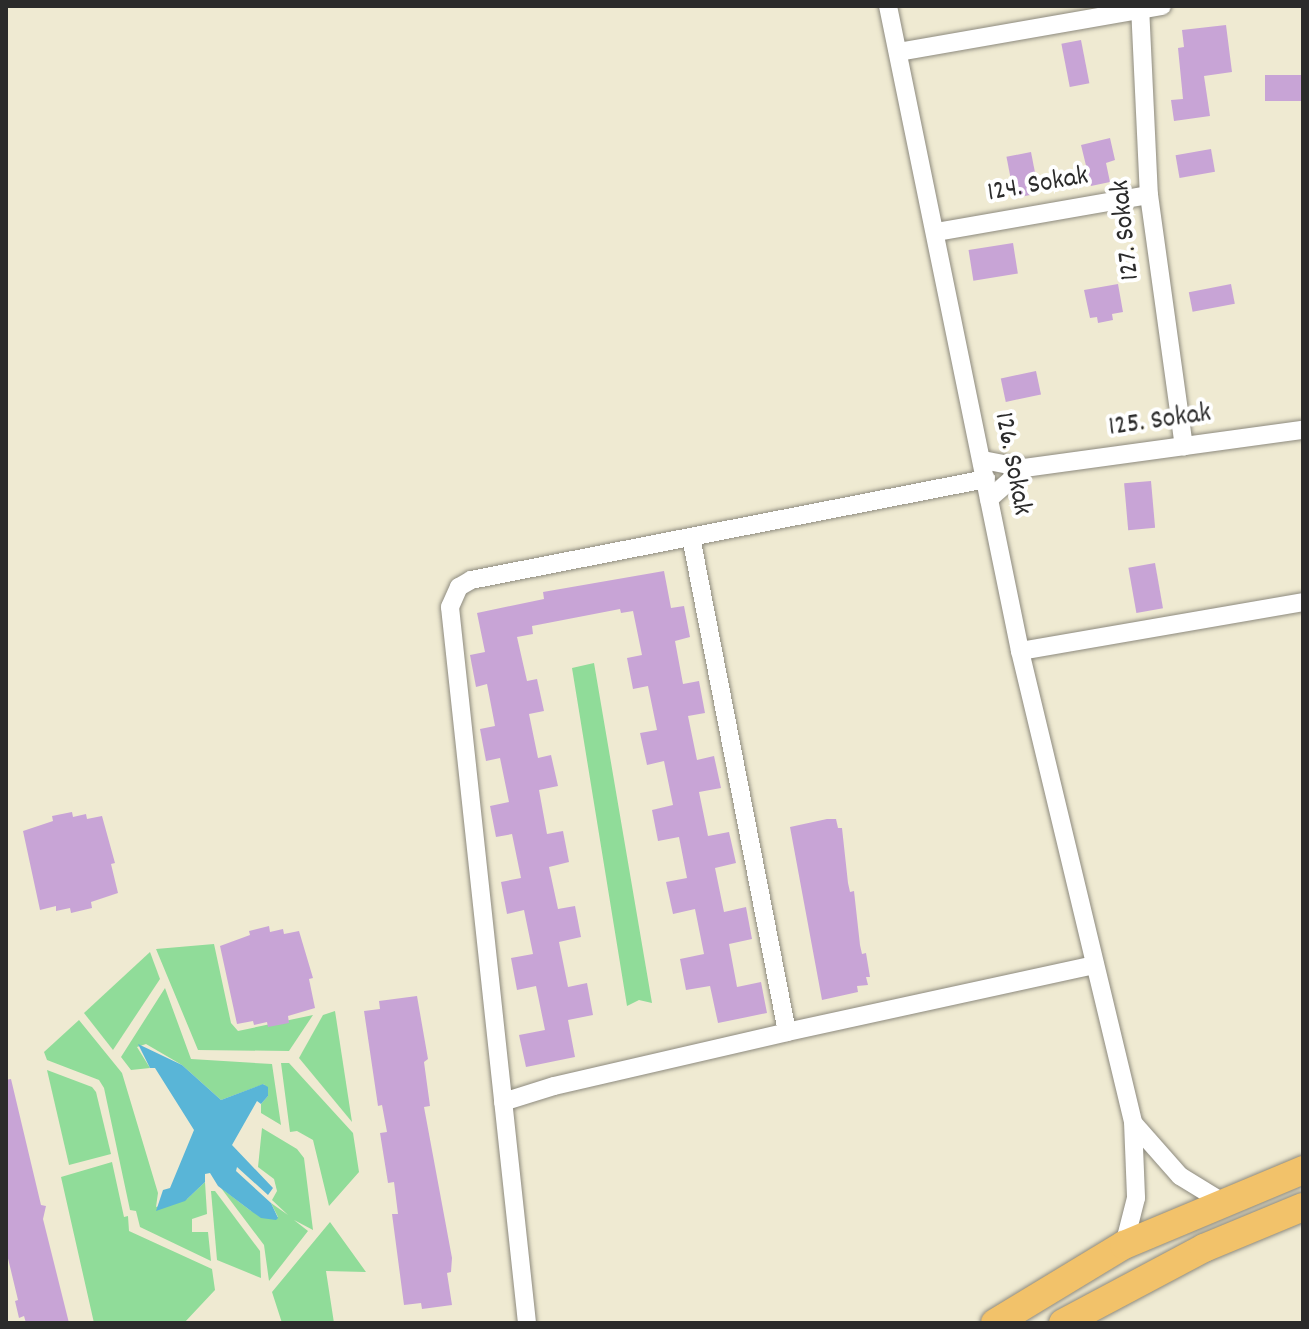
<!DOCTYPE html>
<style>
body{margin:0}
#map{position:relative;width:1309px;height:1329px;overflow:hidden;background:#efead2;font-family:Dekko,sans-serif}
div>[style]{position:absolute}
.green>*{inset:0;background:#90dc99}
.water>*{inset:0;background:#59b5d7}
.building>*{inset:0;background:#c8a4d6;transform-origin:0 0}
.roads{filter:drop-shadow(0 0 2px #8d8a7e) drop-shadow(0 0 2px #8d8a7e)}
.minor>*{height:18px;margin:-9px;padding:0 9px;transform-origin:9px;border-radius:9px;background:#fff}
.primary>*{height:28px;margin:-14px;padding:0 14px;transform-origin:14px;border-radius:14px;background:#f2c26a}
span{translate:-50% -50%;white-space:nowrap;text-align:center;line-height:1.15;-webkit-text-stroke:8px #fff;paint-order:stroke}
.street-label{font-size:28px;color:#2b2b2b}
.frame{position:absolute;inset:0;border:8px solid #2b2b2b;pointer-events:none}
</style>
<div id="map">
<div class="green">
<div style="clip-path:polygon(594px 663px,652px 1003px,639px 1000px,627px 1006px,572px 668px)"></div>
<div style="clip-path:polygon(214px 944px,231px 1023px,238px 1031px,313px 1015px,289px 1051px,198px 1050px,156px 949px)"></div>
<div style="clip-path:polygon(150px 952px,160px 979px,113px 1050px,84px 1013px)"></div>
<div style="clip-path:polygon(165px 988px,191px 1059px,272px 1064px,281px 1125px,261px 1113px,261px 1104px,268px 1096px,264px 1084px,221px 1100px,182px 1065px,146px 1044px,137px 1047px,150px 1068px,131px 1070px,121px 1057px)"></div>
<div style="clip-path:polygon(335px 1011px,352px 1122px,299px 1058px,323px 1015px)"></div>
<div style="clip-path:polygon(79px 1020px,122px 1073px,158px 1193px,156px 1207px,187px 1199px,205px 1182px,207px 1214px,192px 1219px,192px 1232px,208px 1232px,211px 1261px,140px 1227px,136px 1211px,130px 1210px,104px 1088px,99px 1080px,47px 1060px,44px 1052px)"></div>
<div style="clip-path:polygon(281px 1063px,289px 1063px,353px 1133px,359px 1172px,329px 1206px,313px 1140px,297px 1131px,290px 1132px)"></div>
<div style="clip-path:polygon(47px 1070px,92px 1087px,96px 1092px,111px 1154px,69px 1165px)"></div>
<div style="clip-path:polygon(262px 1128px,297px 1149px,304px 1158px,313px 1230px,294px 1220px,308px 1231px,269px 1281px,264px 1245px,221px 1188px,251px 1211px,278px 1217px,271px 1203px,288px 1215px,272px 1200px,277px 1191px,274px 1179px,258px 1167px)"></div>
<div style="clip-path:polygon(112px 1162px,124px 1217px,128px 1216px,129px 1231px,212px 1269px,215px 1290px,184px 1323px,94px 1323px,61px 1177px)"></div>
<div style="clip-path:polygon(211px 1191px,215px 1191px,260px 1251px,261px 1278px,217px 1260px)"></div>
<div style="clip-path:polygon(330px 1222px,366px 1272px,326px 1271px,334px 1323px,282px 1323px,272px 1292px)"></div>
</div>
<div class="water">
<div style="clip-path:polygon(138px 1044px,182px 1065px,221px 1100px,263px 1084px,268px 1087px,268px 1096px,261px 1104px,257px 1101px,232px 1145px,273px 1188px,268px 1195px,237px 1167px,236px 1171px,271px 1203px,278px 1218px,276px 1220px,261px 1218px,251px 1211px,218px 1186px,210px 1173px,205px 1174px,205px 1182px,185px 1201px,156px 1211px,163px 1190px,170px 1188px,194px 1130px,155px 1068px,150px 1068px)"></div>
</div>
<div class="building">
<div style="clip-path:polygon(1226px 25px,1232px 72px,1204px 76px,1210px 116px,1174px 121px,1171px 100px,1183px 99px,1178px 48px,1184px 47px,1182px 30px)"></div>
<div style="left:1081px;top:40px;width:44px;height:20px;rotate:79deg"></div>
<div style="left:1303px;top:75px;width:26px;height:38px;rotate:90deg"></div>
<div style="clip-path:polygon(1110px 138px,1115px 160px,1106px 163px,1110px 182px,1091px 186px,1081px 145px)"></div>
<div style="left:1211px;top:149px;width:23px;height:36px;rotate:80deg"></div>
<div style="left:1031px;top:152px;width:42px;height:25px;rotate:79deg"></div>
<div style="left:1013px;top:243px;width:31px;height:45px;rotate:81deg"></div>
<div style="clip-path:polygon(1118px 284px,1123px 312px,1112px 314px,1113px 320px,1098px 323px,1097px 317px,1090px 318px,1084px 290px)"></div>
<div style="left:1231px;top:284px;width:20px;height:43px;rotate:79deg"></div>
<div style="left:1036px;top:371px;width:24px;height:36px;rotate:78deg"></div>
<div style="left:1151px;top:481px;width:47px;height:27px;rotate:85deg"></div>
<div style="left:1155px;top:563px;width:46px;height:27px;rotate:80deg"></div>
<div style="clip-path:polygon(664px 571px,671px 608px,684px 606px,690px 637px,675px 641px,683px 684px,699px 681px,705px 713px,688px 716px,697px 760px,714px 756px,721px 788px,699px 792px,708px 836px,729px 832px,736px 863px,715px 868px,724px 912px,746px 907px,752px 939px,729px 944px,737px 987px,761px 982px,767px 1013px,718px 1023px,710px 986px,686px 990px,680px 959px,704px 954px,695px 909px,673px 914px,666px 882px,687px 878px,679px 837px,658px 841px,652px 810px,673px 805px,664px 761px,647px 765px,640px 733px,657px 730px,648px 686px,633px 689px,627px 658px,642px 655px,633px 611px,621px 613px,620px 609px,532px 626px,533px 634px,517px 637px,527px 681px,537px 679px,544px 711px,529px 714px,538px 758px,551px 755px,558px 786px,539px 790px,547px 834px,563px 831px,569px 862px,549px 867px,558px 909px,575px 906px,581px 937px,559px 942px,568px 987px,587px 983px,593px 1015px,568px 1020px,575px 1057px,526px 1067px,519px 1035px,545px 1030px,536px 986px,517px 990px,511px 958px,533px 954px,524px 910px,507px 914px,501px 882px,521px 878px,512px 834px,496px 837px,490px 806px,509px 802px,500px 758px,486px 761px,480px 729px,495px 726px,487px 684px,476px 687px,470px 655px,485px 652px,477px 613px,544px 599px,543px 592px)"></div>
<div style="clip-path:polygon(72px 812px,73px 817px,86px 814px,87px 819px,102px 816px,115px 863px,111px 864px,118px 893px,91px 902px,92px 908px,71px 913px,70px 908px,56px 911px,56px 906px,40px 910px,23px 831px,53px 821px,52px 816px)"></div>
<div style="clip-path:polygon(827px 819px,836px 819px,838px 828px,842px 828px,848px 883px,850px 892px,854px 891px,860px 945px,862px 954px,866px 953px,870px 977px,866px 977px,868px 985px,857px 986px,858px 992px,822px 1000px,790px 827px)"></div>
<div style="clip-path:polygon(269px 926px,270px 932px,283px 929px,284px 934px,299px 931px,313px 978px,309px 979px,315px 1008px,288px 1016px,289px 1023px,268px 1027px,267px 1022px,254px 1025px,253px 1021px,237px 1024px,220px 946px,250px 935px,249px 931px)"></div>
<div style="clip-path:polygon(417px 996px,428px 1059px,424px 1062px,430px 1106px,424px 1107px,452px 1258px,451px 1272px,447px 1273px,452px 1305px,422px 1309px,421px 1303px,404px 1305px,392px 1214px,398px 1214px,394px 1182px,388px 1183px,380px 1133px,387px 1132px,382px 1105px,378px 1106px,364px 1011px,380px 1009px,379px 1001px)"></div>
<div style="clip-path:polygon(11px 1079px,41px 1205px,46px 1206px,43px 1219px,69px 1323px,26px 1323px,24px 1316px,19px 1318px,15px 1301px,18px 1300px,6px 1250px,6px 1080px)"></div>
</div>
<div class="roads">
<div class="minor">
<div style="left:888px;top:6px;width:658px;rotate:78.43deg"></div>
<div style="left:1020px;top:651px;width:287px;rotate:-9.8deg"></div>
<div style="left:1140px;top:6px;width:189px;rotate:87.3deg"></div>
<div style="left:1149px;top:195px;width:254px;rotate:82.1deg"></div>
<div style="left:898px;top:52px;width:268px;rotate:-9.9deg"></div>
<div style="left:936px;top:232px;width:216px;rotate:-9.9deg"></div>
<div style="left:983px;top:460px;width:42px;rotate:11deg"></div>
<div style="left:1024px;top:468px;width:282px;rotate:-7.8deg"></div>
<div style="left:989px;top:499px;width:47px;rotate:-41.5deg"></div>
<div style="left:691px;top:537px;width:504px;rotate:79.02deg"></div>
<div style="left:1020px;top:651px;width:484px;rotate:76.5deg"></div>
<div style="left:1133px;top:1122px;width:76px;rotate:87.7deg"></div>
<div style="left:1136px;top:1198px;width:49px;rotate:104.3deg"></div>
<div style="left:503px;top:1102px;width:53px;rotate:-17.4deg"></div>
<div style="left:554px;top:1086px;width:239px;rotate:-13deg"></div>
<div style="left:787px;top:1032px;width:315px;rotate:-12.3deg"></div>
<div style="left:1135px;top:1125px;width:68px;rotate:48.6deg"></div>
<div style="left:1180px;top:1176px;width:52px;rotate:31.5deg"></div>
<div style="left:527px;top:1323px;width:720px;rotate:-96.14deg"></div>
<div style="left:450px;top:607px;width:22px;rotate:-66deg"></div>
<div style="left:459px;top:587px;width:14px;rotate:-30deg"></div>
<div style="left:471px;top:580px;width:525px;rotate:-11.1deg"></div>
</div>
<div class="primary">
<div style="left:995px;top:1323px;width:151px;rotate:-31.2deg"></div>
<div style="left:1124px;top:1245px;width:194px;rotate:-22.7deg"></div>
<div style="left:1063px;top:1323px;width:160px;rotate:-28deg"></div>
<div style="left:1204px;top:1248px;width:107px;rotate:-22.5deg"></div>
</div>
</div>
<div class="street-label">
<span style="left:1038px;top:186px;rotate:-10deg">124. Sokak</span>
<span style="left:1127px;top:230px;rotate:-96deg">127. Sokak</span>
<span style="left:1160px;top:422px;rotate:-8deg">125. Sokak</span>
<span style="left:1011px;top:464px;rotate:79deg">126. Sokak</span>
</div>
<div class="frame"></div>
</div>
